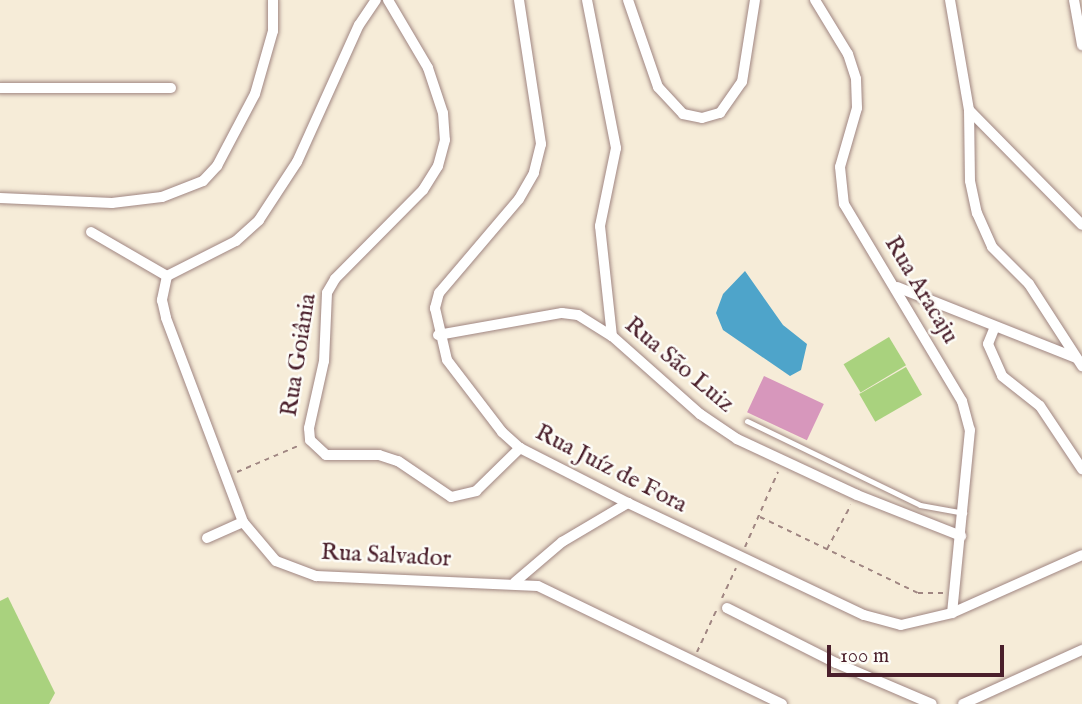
<!DOCTYPE html>
<meta charset="utf-8">
<style>
body{margin:0}
#map{position:relative;width:1082px;height:704px;overflow:hidden;background:#f6ecd8;font-family:"IM FELL English",serif}
div>[style]{position:absolute}
.green>*{inset:0;background:#a9d27e;transform-origin:0 0}
.water>*{inset:0;background:#4ea4ca}
.building>*{inset:0;background:#d797bc;transform-origin:0 0}
.path>*{height:2px;margin-top:-1px;transform-origin:0;background:repeating-linear-gradient(90deg,#a08682 0 5px,transparent 0 10px)}
.roads{filter:drop-shadow(0 0 2px #a08682) drop-shadow(0 0 2px #a08682)}
.service>*{height:5px;margin:-2.5px;padding:0 2.5px;transform-origin:2.5px;border-radius:2.5px;background:#fff}
.minor>*{height:10px;margin:-5px;padding:0 5px;transform-origin:5px;border-radius:5px;background:#fff}
span{translate:-50% -50%;white-space:nowrap;text-align:center;line-height:1.15;-webkit-text-stroke:5px #fdfcf7;paint-order:stroke}
.street-label{font-size:24px;color:#4a1f2b}
.scale{position:absolute;left:827px;top:645px;width:177px;height:32px;box-sizing:border-box;border:4px solid #4a1f2b;border-top:0;padding-left:9px;font-size:21px;line-height:24px;white-space:nowrap;color:#4a1f2b;-webkit-text-stroke:5px #fdfcf7;paint-order:stroke}
</style>
<div id="map">
<div class="green">
<div style="left:889px;top:337px;width:33px;height:53px;rotate:59deg"></div>
<div style="left:906px;top:367px;width:32px;height:54px;rotate:60deg"></div>
<div style="clip-path:polygon(8px 597px,55px 693px,49px 704px,0 704px,0 601px)"></div>
</div>
<div class="water">
<div style="clip-path:polygon(745px 271px,783px 325px,807px 344px,801px 370px,790px 376px,723px 330px,716px 313px,723px 294px)"></div>
</div>
<div class="building">
<div style="left:764px;top:376px;width:66px;height:40px;rotate:25deg"></div>
</div>
<div class="path">
<div style="left:237px;top:472px;width:69px;rotate:-23.2deg"></div>
<div style="left:760px;top:517px;width:175px;rotate:25.7deg"></div>
<div style="left:918px;top:593px;width:25px"></div>
<div style="left:745px;top:547px;width:82px;rotate:-66.3deg"></div>
<div style="left:827px;top:549px;width:50px;rotate:-61.4deg"></div>
<div style="left:722px;top:598px;width:33px;rotate:-65deg"></div>
<div style="left:697px;top:652px;width:47px;rotate:-65.1deg"></div>
</div>
<div class="roads">
<div class="service">
<div style="left:747px;top:421px;width:192px;rotate:25.9deg"></div>
<div style="left:920px;top:505px;width:45px;rotate:10.3deg"></div>
</div>
<div class="minor">
<div style="left:388px;top:0;width:79px;rotate:59.5deg"></div>
<div style="left:428px;top:68px;width:47px;rotate:71.6deg"></div>
<div style="left:443px;top:113px;width:27px;rotate:86deg"></div>
<div style="left:445px;top:140px;width:27px;rotate:105deg"></div>
<div style="left:438px;top:166px;width:28px;rotate:122deg"></div>
<div style="left:423px;top:190px;width:125px;rotate:134.7deg"></div>
<div style="left:335px;top:279px;width:16px;rotate:120deg"></div>
<div style="left:327px;top:293px;width:68px;rotate:92.5deg"></div>
<div style="left:324px;top:361px;width:69px;rotate:102.6deg"></div>
<div style="left:309px;top:428px;width:12px;rotate:85deg"></div>
<div style="left:310px;top:440px;width:22px;rotate:43deg"></div>
<div style="left:326px;top:455px;width:53px"></div>
<div style="left:379px;top:455px;width:20px;rotate:18deg"></div>
<div style="left:398px;top:461px;width:64px;rotate:34.2deg"></div>
<div style="left:451px;top:497px;width:26px;rotate:-13deg"></div>
<div style="left:476px;top:491px;width:62px;rotate:-44.3deg"></div>
<div style="left:519px;top:0;width:146px;rotate:81.3deg"></div>
<div style="left:541px;top:144px;width:30px;rotate:104deg"></div>
<div style="left:534px;top:173px;width:30px;rotate:120deg"></div>
<div style="left:519px;top:199px;width:123px;rotate:130.4deg"></div>
<div style="left:439px;top:293px;width:16px;rotate:105deg"></div>
<div style="left:435px;top:308px;width:53px;rotate:77deg"></div>
<div style="left:447px;top:360px;width:91px;rotate:52.6deg"></div>
<div style="left:502px;top:432px;width:24px;rotate:42deg"></div>
<div style="left:520px;top:448px;width:121px;rotate:27deg"></div>
<div style="left:628px;top:503px;width:261px;rotate:25.4deg"></div>
<div style="left:864px;top:615px;width:38px;rotate:15deg"></div>
<div style="left:901px;top:625px;width:52px;rotate:-13.2deg"></div>
<div style="left:952px;top:613px;width:142px;rotate:-24deg"></div>
<div style="left:587px;top:0;width:151px;rotate:78.9deg"></div>
<div style="left:616px;top:148px;width:80px;rotate:101.6deg"></div>
<div style="left:600px;top:226px;width:111px;rotate:83.8deg"></div>
<div style="left:628px;top:0;width:92px;rotate:71deg"></div>
<div style="left:658px;top:87px;width:37px;rotate:47deg"></div>
<div style="left:683px;top:114px;width:19px;rotate:12deg"></div>
<div style="left:702px;top:118px;width:19px;rotate:-16deg"></div>
<div style="left:720px;top:113px;width:38px;rotate:-55deg"></div>
<div style="left:742px;top:82px;width:83px;rotate:-81deg"></div>
<div style="left:815px;top:0;width:63px;rotate:58.6deg"></div>
<div style="left:848px;top:54px;width:26px;rotate:72deg"></div>
<div style="left:856px;top:79px;width:29px;rotate:88deg"></div>
<div style="left:857px;top:108px;width:61px;rotate:106.1deg"></div>
<div style="left:840px;top:167px;width:37px;rotate:84deg"></div>
<div style="left:844px;top:204px;width:230px;rotate:59.1deg"></div>
<div style="left:962px;top:401px;width:30px;rotate:75deg"></div>
<div style="left:970px;top:430px;width:184px;rotate:95.6deg"></div>
<div style="left:950px;top:0;width:112px;rotate:80.2deg"></div>
<div style="left:969px;top:110px;width:71px;rotate:89.2deg"></div>
<div style="left:970px;top:181px;width:33px;rotate:78deg"></div>
<div style="left:977px;top:213px;width:37px;rotate:66deg"></div>
<div style="left:992px;top:247px;width:52px;rotate:45deg"></div>
<div style="left:1029px;top:284px;width:98px;rotate:57.1deg"></div>
<div style="left:1074px;top:0;width:46px;rotate:79.9deg"></div>
<div style="left:0;top:88px;width:171px"></div>
<div style="left:969px;top:110px;width:161px;rotate:45.5deg"></div>
<div style="left:0;top:198px;width:112px;rotate:2.6deg"></div>
<div style="left:112px;top:203px;width:50px;rotate:-6.8deg"></div>
<div style="left:162px;top:197px;width:44px;rotate:-21.3deg"></div>
<div style="left:203px;top:181px;width:21px;rotate:-47deg"></div>
<div style="left:217px;top:166px;width:81px;rotate:-62.2deg"></div>
<div style="left:255px;top:94px;width:66px;rotate:-74.1deg"></div>
<div style="left:273px;top:31px;width:31px;rotate:-90deg"></div>
<div style="left:91px;top:232px;width:88px;rotate:30.1deg"></div>
<div style="left:167px;top:276px;width:25px;rotate:102deg"></div>
<div style="left:162px;top:300px;width:18px;rotate:77deg"></div>
<div style="left:166px;top:318px;width:218px;rotate:69.3deg"></div>
<div style="left:243px;top:522px;width:51px;rotate:49.8deg"></div>
<div style="left:276px;top:561px;width:43px;rotate:20.6deg"></div>
<div style="left:316px;top:576px;width:222px;rotate:2.6deg"></div>
<div style="left:538px;top:586px;width:271px;rotate:25.8deg"></div>
<div style="left:167px;top:276px;width:77px;rotate:-26.9deg"></div>
<div style="left:236px;top:241px;width:31px;rotate:-42deg"></div>
<div style="left:259px;top:220px;width:69px;rotate:-56.8deg"></div>
<div style="left:297px;top:162px;width:150px;rotate:-65.7deg"></div>
<div style="left:359px;top:25px;width:30px;rotate:-56deg"></div>
<div style="left:897px;top:287px;width:193px;rotate:21.6deg"></div>
<div style="left:994px;top:329px;width:16px;rotate:112deg"></div>
<div style="left:988px;top:344px;width:35px;rotate:66deg"></div>
<div style="left:1002px;top:376px;width:48px;rotate:38.3deg"></div>
<div style="left:1040px;top:406px;width:76px;rotate:56.3deg"></div>
<div style="left:438px;top:335px;width:126px;rotate:-10.1deg"></div>
<div style="left:562px;top:313px;width:16px;rotate:7deg"></div>
<div style="left:578px;top:315px;width:40px;rotate:32deg"></div>
<div style="left:612px;top:336px;width:118px;rotate:41.6deg"></div>
<div style="left:700px;top:414px;width:45px;rotate:34deg"></div>
<div style="left:737px;top:439px;width:132px;rotate:25deg"></div>
<div style="left:857px;top:495px;width:112px;rotate:21.5deg"></div>
<div style="left:207px;top:538px;width:39px;rotate:-24deg"></div>
<div style="left:515px;top:582px;width:62px;rotate:-40.4deg"></div>
<div style="left:562px;top:542px;width:77px;rotate:-30.6deg"></div>
<div style="left:727px;top:608px;width:122px;rotate:26.8deg"></div>
<div style="left:836px;top:663px;width:104px;rotate:23.1deg"></div>
<div style="left:963px;top:704px;width:131px;rotate:-24.4deg"></div>
</div>
</div>
<div class="street-label">
<span style="left:921px;top:290px;rotate:59deg">Rua Aracaju</span>
<span style="left:299px;top:355px;rotate:-81deg">Rua Goiânia</span>
<span style="left:679px;top:365px;rotate:40deg">Rua São Luiz</span>
<span style="left:611px;top:469px;rotate:27deg">Rua Juíz de Fora</span>
<span style="left:386px;top:556px;rotate:3deg">Rua Salvador</span>
</div>
<div class="scale">100 m</div>
</div>
